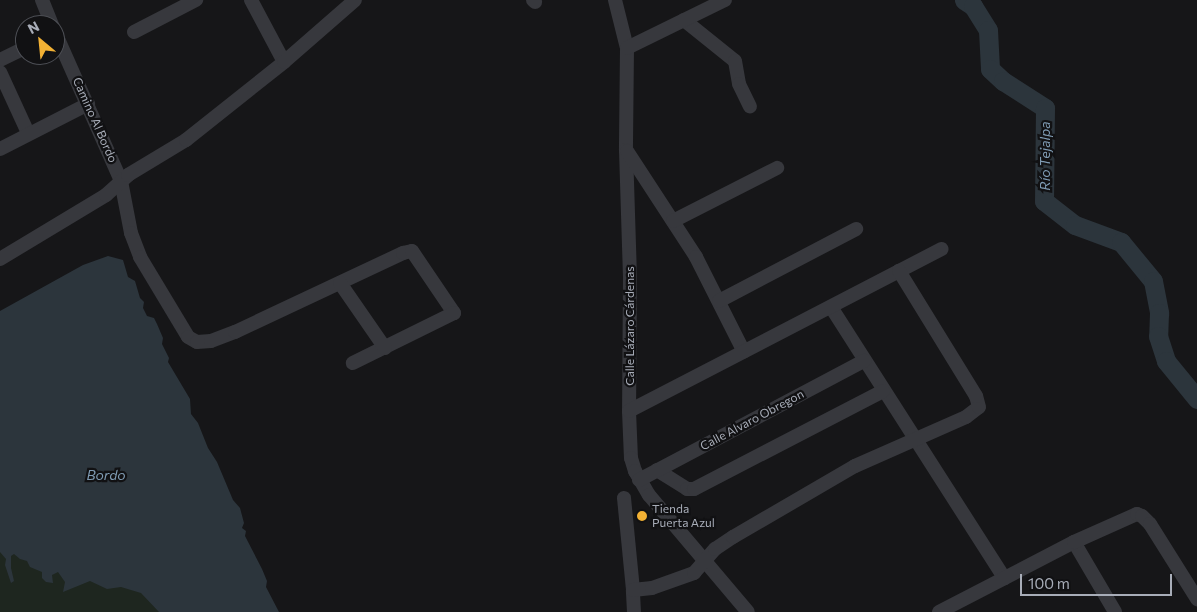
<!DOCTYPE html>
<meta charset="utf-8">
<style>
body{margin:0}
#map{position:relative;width:1197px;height:612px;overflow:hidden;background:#161618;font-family:Commissioner,sans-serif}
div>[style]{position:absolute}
.green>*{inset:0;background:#1e261f}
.water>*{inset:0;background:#2c353c}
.river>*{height:19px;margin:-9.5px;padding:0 9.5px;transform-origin:9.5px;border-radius:9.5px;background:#2c353c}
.minor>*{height:14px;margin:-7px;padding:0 7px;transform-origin:7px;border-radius:7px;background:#37383d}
.dots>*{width:14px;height:14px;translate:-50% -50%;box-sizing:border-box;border:2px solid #111113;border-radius:50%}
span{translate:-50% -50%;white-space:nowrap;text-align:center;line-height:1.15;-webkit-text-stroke:4.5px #111113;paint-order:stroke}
.street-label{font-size:12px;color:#a8adb8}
.poi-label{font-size:12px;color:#a8adb8}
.left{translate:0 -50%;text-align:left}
.water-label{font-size:14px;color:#7f9bb3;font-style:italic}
.north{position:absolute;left:15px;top:15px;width:50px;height:50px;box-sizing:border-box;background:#111113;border:1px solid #4d4f55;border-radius:50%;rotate:332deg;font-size:14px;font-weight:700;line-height:20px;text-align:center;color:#a8adb8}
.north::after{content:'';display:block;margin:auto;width:18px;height:22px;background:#f2b134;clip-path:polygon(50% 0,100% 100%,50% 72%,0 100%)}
.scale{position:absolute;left:1020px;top:574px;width:152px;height:22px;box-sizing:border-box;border:2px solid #a8adb8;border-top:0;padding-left:6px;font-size:15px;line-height:18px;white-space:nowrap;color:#a8adb8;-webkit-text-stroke:4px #111113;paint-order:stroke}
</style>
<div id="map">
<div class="green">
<div style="clip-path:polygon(0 542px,131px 583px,177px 612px,0 612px)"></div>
</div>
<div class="water">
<div style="clip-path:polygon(108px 256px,123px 260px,128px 277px,135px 281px,140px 298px,144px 302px,143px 308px,147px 316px,154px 318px,157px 324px,163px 338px,162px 344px,169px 358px,168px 362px,190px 399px,191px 414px,198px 423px,208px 448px,217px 462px,233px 500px,240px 508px,244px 523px,242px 528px,246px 531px,245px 536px,262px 569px,267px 581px,266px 587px,279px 612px,159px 612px,141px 593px,121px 587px,107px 589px,90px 581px,63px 592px,65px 582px,58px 572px,52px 575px,53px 583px,46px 582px,42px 578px,42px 572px,30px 567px,27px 561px,20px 559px,14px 554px,11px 556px,11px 568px,14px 581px,11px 583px,5px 565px,6px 559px,0 552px,0 311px,83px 265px)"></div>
</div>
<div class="river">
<div style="left:964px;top:0;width:11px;rotate:34deg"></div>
<div style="left:973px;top:6px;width:28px;rotate:58deg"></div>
<div style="left:988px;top:30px;width:39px;rotate:87deg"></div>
<div style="left:990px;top:69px;width:18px;rotate:43deg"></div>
<div style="left:1003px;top:81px;width:50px;rotate:32.7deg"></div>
<div style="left:1045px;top:108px;width:93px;rotate:90.6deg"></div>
<div style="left:1044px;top:201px;width:39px;rotate:38deg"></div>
<div style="left:1075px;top:225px;width:49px;rotate:20.3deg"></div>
<div style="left:1121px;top:242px;width:50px;rotate:50.6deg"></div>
<div style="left:1153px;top:281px;width:33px;rotate:79deg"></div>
<div style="left:1159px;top:313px;width:23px;rotate:92deg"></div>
<div style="left:1158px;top:336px;width:26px;rotate:72deg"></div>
<div style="left:1166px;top:361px;width:49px;rotate:50.8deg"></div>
</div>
<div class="minor">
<div style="left:42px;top:0;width:27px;rotate:68deg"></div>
<div style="left:251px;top:0;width:70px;rotate:62deg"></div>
<div style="left:533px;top:0;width:3px;rotate:45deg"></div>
<div style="left:615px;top:0;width:49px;rotate:76deg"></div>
<div style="left:627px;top:48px;width:102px;rotate:90.6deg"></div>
<div style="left:626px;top:150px;width:126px;rotate:88.2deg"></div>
<div style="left:630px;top:276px;width:135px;rotate:90.4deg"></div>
<div style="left:629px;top:411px;width:47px;rotate:87.6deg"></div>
<div style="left:631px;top:458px;width:14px;rotate:73deg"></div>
<div style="left:635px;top:471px;width:28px;rotate:60deg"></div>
<div style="left:649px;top:495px;width:153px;rotate:49.8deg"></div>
<div style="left:684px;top:20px;width:65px;rotate:38.8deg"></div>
<div style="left:735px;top:61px;width:23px;rotate:80deg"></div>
<div style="left:739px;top:84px;width:25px;rotate:64deg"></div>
<div style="left:55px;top:32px;width:163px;rotate:66.1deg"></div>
<div style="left:121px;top:181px;width:53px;rotate:79.1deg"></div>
<div style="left:131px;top:233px;width:26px;rotate:69deg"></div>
<div style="left:140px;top:257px;width:93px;rotate:59deg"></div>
<div style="left:188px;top:337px;width:10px;rotate:29deg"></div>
<div style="left:197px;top:342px;width:14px;rotate:-4deg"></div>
<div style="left:211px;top:341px;width:26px;rotate:-21deg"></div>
<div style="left:235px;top:332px;width:186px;rotate:-25.2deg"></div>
<div style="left:403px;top:253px;width:9px;rotate:-13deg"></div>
<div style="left:412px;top:251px;width:75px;rotate:55.9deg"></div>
<div style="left:454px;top:313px;width:113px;rotate:153.7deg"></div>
<div style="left:134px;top:32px;width:70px;rotate:-27.3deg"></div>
<div style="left:627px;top:48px;width:109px;rotate:-26.1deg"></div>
<div style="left:0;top:60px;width:28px;rotate:-26deg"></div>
<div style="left:0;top:72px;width:67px;rotate:65.3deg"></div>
<div style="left:0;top:149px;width:99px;rotate:-27.1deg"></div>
<div style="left:627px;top:151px;width:126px;rotate:56.9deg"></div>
<div style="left:696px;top:257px;width:106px;rotate:63.2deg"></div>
<div style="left:673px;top:221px;width:117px;rotate:-27deg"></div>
<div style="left:0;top:259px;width:124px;rotate:-31.1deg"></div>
<div style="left:106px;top:195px;width:30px;rotate:-42deg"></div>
<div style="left:128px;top:175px;width:68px;rotate:-31.1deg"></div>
<div style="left:186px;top:140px;width:125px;rotate:-38.5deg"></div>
<div style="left:284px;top:62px;width:94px;rotate:-41.1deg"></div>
<div style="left:340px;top:283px;width:79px;rotate:55.3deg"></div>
<div style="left:719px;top:301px;width:155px;rotate:-27.7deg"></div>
<div style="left:831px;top:307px;width:322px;rotate:57.4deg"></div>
<div style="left:629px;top:411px;width:352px;rotate:-27.4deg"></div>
<div style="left:657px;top:470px;width:36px;rotate:32deg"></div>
<div style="left:687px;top:489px;width:7px"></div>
<div style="left:694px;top:489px;width:213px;rotate:-27.4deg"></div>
<div style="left:639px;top:480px;width:255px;rotate:-27.9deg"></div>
<div style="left:624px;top:498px;width:92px;rotate:84.4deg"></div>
<div style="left:1074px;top:542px;width:81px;rotate:59.6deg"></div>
<div style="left:634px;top:612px;width:22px;rotate:-93deg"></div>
<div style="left:633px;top:590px;width:19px;rotate:-6deg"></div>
<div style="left:652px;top:588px;width:45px;rotate:-19.7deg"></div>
<div style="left:694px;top:573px;width:32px;rotate:-49deg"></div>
<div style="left:715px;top:549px;width:22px;rotate:-34deg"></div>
<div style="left:733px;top:537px;width:141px;rotate:-30.2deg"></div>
<div style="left:855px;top:466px;width:121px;rotate:-23.8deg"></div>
<div style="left:966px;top:417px;width:16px;rotate:-38deg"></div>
<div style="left:979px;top:407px;width:11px;rotate:-105deg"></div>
<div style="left:976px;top:396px;width:147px;rotate:-121.6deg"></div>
<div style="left:939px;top:612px;width:152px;rotate:-27.4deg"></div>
<div style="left:1074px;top:542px;width:69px;rotate:-24deg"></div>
<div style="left:1137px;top:514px;width:5px;rotate:22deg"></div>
<div style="left:1142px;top:516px;width:11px;rotate:45deg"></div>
<div style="left:1150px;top:524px;width:89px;rotate:57.9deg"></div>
</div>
<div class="dots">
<div style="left:642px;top:516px;background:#f2b134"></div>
</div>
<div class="street-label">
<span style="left:95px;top:120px;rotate:66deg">Camino Al Bordo</span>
<span style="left:630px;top:326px;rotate:-90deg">Calle Lázaro Cárdenas</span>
<span style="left:752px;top:420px;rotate:-28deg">Calle Alvaro Obregon</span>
</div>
<div class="poi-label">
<span class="left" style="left:652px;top:516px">Tienda<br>Puerta Azul</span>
</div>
<div class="water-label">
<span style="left:1045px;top:156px;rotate:-90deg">Río Tejalpa</span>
<span style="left:106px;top:475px">Bordo</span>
</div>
<div class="north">N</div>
<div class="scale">100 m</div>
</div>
